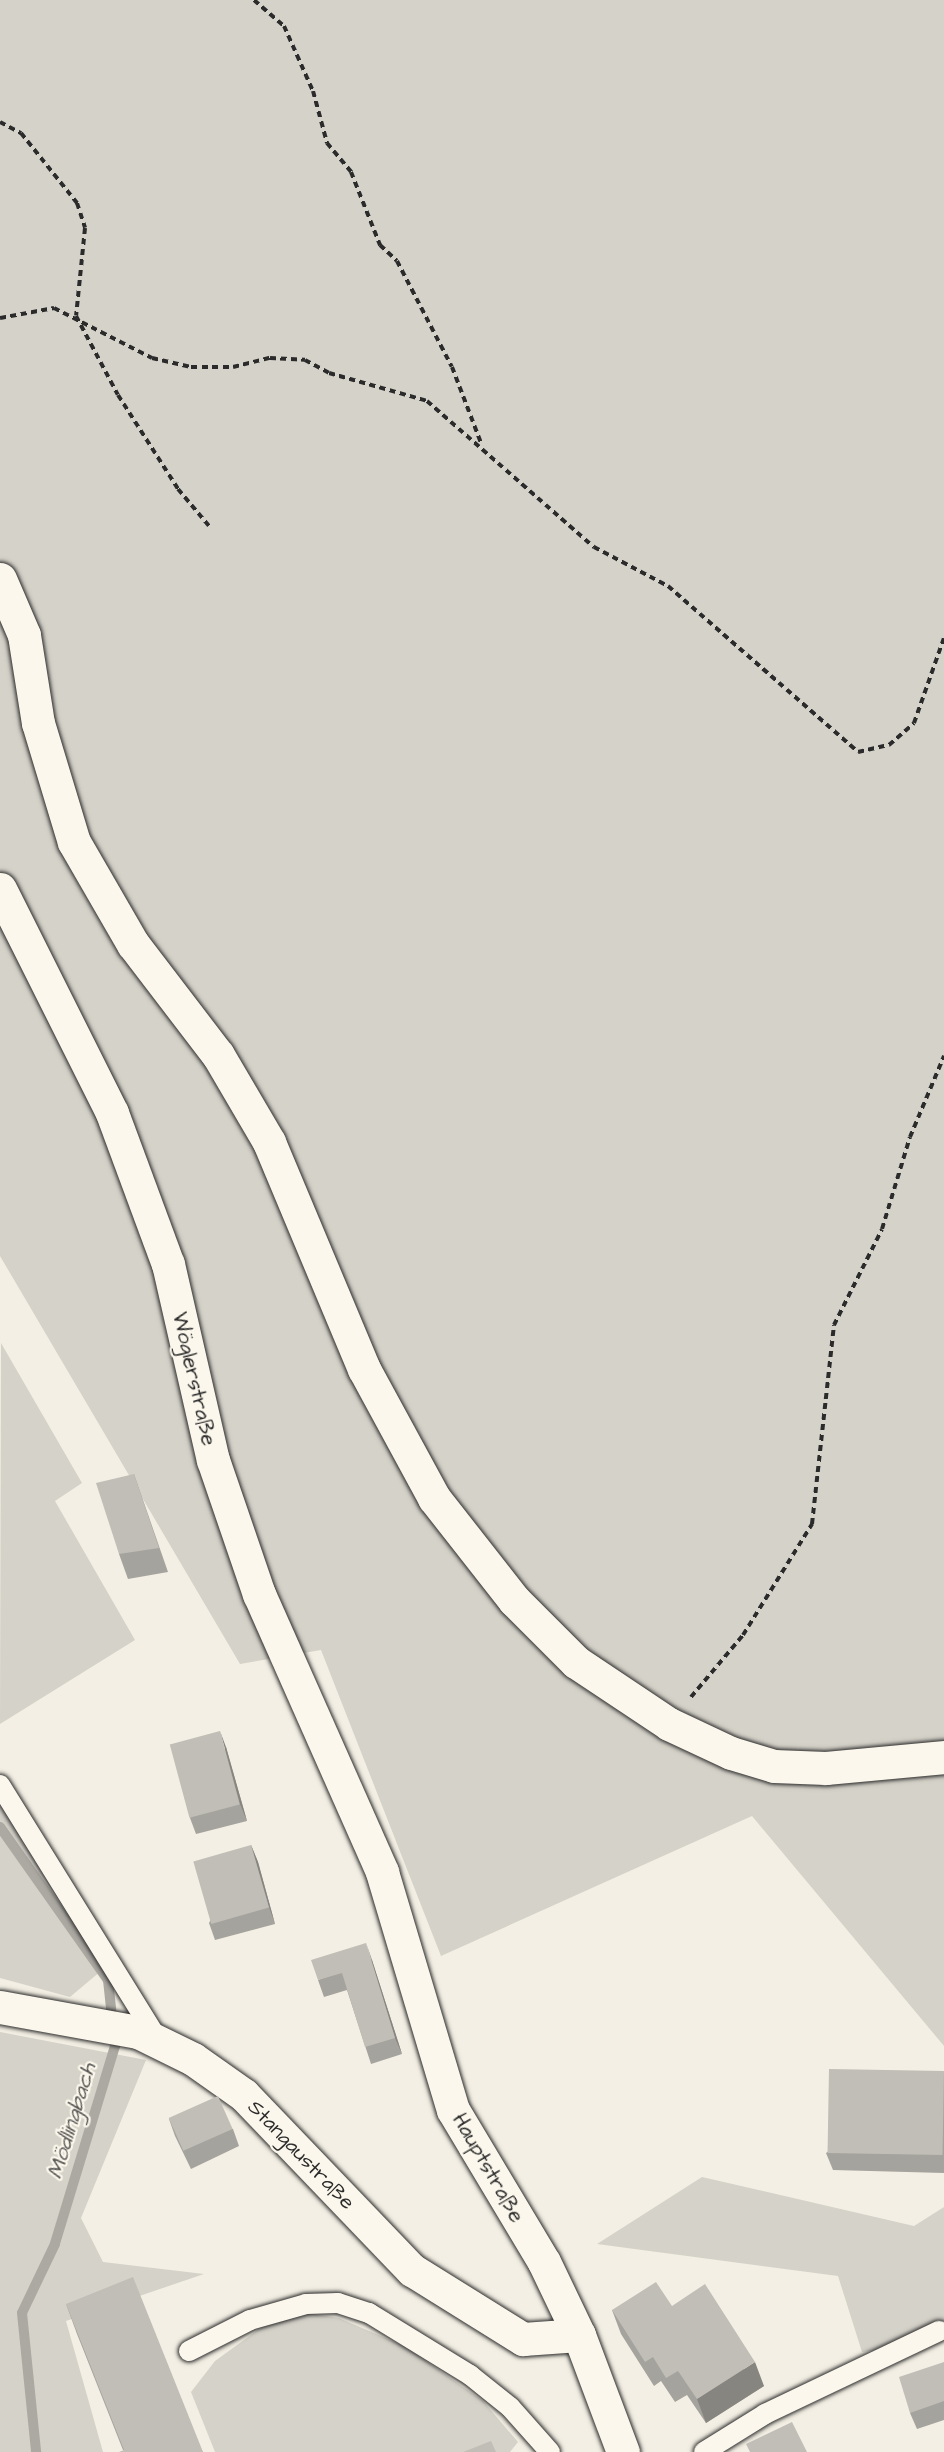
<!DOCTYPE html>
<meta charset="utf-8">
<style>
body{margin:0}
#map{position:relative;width:944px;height:2452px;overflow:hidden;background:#f3efe4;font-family:"Architects Daughter",sans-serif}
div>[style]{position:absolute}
.green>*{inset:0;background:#d5d2c9}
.stream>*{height:10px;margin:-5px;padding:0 5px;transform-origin:5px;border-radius:5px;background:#aca9a2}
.path>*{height:4px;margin-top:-2px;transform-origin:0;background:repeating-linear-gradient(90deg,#2b2b2b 0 6px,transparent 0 10.5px)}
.roads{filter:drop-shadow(0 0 2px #2b2b2b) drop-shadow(0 0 2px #2b2b2b)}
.service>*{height:20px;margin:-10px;padding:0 10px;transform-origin:10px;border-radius:10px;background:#fbf7ec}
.minor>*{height:33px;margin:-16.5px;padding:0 16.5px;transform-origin:16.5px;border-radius:16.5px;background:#fbf7ec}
.secondary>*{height:33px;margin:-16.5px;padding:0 16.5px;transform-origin:16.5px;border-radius:16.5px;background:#fbf7ec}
.wall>*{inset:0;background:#a5a39d}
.shaded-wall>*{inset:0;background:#86857f}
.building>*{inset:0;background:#c0beb6;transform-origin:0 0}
span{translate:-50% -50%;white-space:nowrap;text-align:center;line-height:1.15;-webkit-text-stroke:4.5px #fbf7ec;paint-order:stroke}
.street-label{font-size:21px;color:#2b2b2b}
.water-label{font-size:22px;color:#585755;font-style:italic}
</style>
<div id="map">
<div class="green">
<div style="clip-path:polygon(0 0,944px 0,944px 2046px,752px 1816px,441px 1956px,321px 1650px,240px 1664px,0 1256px)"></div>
<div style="clip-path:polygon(1px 1343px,82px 1483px,55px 1501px,135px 1640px,0 1724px)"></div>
<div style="clip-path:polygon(0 1785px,114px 1960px,70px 1997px,0 1978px)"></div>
<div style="clip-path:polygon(0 2032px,146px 2060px,81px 2218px,103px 2262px,204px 2274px,66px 2321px,103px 2452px,0 2452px)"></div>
<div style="clip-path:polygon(702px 2177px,914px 2226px,944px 2207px,944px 2341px,862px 2352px,838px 2276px,597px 2244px)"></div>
<div style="clip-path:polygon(285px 2310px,339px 2318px,406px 2347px,483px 2401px,518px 2442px,510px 2452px,215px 2452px,191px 2392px,215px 2361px)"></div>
</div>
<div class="stream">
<div style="left:0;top:1827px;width:187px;rotate:54.8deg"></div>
<div style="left:108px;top:1980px;width:66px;rotate:83.9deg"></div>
<div style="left:115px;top:2046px;width:207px;rotate:106.9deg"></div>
<div style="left:55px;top:2244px;width:76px;rotate:115.6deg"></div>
<div style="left:22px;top:2313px;width:140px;rotate:84.2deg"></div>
</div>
<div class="path">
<div style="left:254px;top:0;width:40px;rotate:41deg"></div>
<div style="left:284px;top:26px;width:71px;rotate:66deg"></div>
<div style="left:313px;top:91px;width:54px;rotate:74.9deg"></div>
<div style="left:327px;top:143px;width:38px;rotate:50deg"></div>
<div style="left:351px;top:172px;width:79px;rotate:68.3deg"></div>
<div style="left:380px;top:245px;width:23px;rotate:43deg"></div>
<div style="left:397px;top:261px;width:119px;rotate:62.6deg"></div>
<div style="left:452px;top:367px;width:81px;rotate:69.1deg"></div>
<div style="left:0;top:122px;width:24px;rotate:28deg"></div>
<div style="left:21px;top:133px;width:90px;rotate:51.3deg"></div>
<div style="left:77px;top:203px;width:26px;rotate:72deg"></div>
<div style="left:85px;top:228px;width:88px;rotate:95.8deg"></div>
<div style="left:76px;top:316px;width:89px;rotate:62deg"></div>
<div style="left:118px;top:395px;width:112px;rotate:57.4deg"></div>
<div style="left:178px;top:489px;width:48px;rotate:50deg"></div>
<div style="left:0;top:318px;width:55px;rotate:-10.5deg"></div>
<div style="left:54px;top:308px;width:110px;rotate:27deg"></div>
<div style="left:152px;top:358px;width:40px;rotate:13deg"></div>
<div style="left:191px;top:367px;width:42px"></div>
<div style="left:233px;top:367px;width:38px;rotate:-14deg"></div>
<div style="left:270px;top:358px;width:35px;rotate:3deg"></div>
<div style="left:305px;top:360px;width:27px;rotate:28deg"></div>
<div style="left:329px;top:373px;width:102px;rotate:15.9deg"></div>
<div style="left:427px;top:401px;width:222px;rotate:41.2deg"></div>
<div style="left:594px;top:547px;width:84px;rotate:27.8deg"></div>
<div style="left:668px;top:586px;width:252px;rotate:41.1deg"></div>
<div style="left:858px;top:752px;width:32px;rotate:-13deg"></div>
<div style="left:889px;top:745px;width:33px;rotate:-41deg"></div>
<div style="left:914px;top:723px;width:90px;rotate:-70.6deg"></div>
<div style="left:691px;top:1697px;width:81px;rotate:-50deg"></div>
<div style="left:743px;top:1635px;width:131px;rotate:-58.1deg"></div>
<div style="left:812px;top:1524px;width:200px;rotate:-83.7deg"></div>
<div style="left:834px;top:1325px;width:107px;rotate:-63.4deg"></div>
<div style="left:882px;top:1229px;width:96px;rotate:-73.1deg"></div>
<div style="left:910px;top:1137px;width:88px;rotate:-67.2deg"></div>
</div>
<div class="roads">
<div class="service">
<div style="left:0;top:1785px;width:298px;rotate:58.2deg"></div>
<div style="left:189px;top:2351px;width:68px;rotate:-26.9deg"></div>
<div style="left:250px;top:2320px;width:58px;rotate:-15.9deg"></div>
<div style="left:306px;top:2304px;width:32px;rotate:-2deg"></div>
<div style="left:338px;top:2303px;width:33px;rotate:18deg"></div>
<div style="left:369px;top:2313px;width:119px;rotate:31.5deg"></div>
<div style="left:470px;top:2375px;width:51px;rotate:38.7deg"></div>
<div style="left:510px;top:2407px;width:60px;rotate:48.4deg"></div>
<div style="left:704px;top:2452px;width:72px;rotate:-31.9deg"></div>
<div style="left:765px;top:2414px;width:193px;rotate:-25.5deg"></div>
</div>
<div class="minor">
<div style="left:0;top:2007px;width:140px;rotate:10.3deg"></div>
<div style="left:138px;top:2032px;width:61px;rotate:26.1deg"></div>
<div style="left:193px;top:2059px;width:62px;rotate:35.2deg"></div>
<div style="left:244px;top:2095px;width:243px;rotate:46.2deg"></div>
<div style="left:412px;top:2270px;width:131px;rotate:31.9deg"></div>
<div style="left:523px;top:2339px;width:56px;rotate:-4.1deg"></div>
</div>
<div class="secondary">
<div style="left:0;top:579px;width:61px;rotate:66.8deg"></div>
<div style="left:24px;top:635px;width:89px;rotate:81deg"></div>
<div style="left:38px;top:723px;width:124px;rotate:73.2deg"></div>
<div style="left:74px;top:842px;width:118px;rotate:60deg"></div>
<div style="left:133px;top:944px;width:140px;rotate:52.6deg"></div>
<div style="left:218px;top:1055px;width:101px;rotate:59.6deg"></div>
<div style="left:269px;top:1142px;width:246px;rotate:67.3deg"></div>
<div style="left:364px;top:1369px;width:147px;rotate:61.5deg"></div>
<div style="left:434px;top:1498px;width:130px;rotate:51.9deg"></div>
<div style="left:514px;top:1600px;width:88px;rotate:45deg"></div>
<div style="left:576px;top:1662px;width:112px;rotate:33.7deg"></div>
<div style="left:669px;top:1724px;width:68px;rotate:25.1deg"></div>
<div style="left:731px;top:1753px;width:45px;rotate:16.8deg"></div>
<div style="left:774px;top:1766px;width:52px;rotate:2.2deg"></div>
<div style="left:826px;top:1768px;width:119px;rotate:-5.3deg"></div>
<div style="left:0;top:889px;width:250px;rotate:63.4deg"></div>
<div style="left:112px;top:1113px;width:161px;rotate:69.7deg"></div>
<div style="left:168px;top:1264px;width:201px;rotate:77.1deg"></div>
<div style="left:213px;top:1460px;width:142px;rotate:71.1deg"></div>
<div style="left:259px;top:1594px;width:304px;rotate:66.1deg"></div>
<div style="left:382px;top:1872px;width:248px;rotate:73.4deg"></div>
<div style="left:453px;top:2110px;width:177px;rotate:59.1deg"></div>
<div style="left:544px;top:2262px;width:81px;rotate:64.4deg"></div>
<div style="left:579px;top:2335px;width:125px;rotate:69.4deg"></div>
</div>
</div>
<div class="wall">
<div style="clip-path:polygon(134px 1474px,168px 1572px,128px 1579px,119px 1554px)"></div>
<div style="clip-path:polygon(226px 1747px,247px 1821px,196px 1834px,190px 1818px)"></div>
<div style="clip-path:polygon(251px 1845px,258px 1862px,275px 1924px,215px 1940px,209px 1923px)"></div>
<div style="clip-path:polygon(372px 1960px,402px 2054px,371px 2064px,347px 1990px,324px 1997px,318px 1980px)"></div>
<div style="clip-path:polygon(944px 2072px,944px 2173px,833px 2170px,826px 2153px)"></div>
<div style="clip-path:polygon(169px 2119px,233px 2129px,239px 2146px,191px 2169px,175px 2136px)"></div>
<div style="clip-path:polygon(66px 2304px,203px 2452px,123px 2450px,77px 2334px)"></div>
<div style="clip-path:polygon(672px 2306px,764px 2386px,706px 2423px,687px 2395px,675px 2402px,661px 2381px,654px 2386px,621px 2334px,612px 2310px)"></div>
<div style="clip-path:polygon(944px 2362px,944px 2420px,917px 2429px,910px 2413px)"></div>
</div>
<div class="shaded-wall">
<div style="clip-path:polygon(220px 1731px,226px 1747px,247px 1821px,240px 1804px)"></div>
<div style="clip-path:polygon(251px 1845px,258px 1862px,275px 1924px,269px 1907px)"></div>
<div style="clip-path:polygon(366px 1943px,372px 1960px,402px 2054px,395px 2038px)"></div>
<div style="clip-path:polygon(755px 2362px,764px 2386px,706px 2423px,697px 2399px)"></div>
</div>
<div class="building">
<div style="clip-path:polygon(134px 1474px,159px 1548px,119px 1554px,96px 1483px)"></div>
<div style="left:220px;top:1731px;width:76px;height:52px;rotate:75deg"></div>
<div style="left:251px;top:1845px;width:65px;height:60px;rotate:74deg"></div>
<div style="clip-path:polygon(366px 1943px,395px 2038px,365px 2047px,342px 1973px,318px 1980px,311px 1960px)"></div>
<div style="left:829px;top:2069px;width:115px;height:84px;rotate:1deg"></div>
<div style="left:218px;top:2096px;width:36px;height:54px;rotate:66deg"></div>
<div style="clip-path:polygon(133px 2277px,203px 2452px,119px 2452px,124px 2450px,66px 2304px)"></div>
<div style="clip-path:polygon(656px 2282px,672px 2306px,705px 2284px,755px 2362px,697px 2399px,678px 2371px,666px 2378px,653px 2357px,645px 2362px,612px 2310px)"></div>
<div style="clip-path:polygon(944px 2362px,944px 2401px,910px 2413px,899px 2377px)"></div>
<div style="clip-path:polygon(792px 2422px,807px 2452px,750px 2452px,746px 2444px)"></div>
<div style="clip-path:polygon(491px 2441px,496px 2452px,463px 2452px)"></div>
</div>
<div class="street-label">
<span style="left:194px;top:1379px;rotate:77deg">Wöglerstraße</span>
<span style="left:301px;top:2155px;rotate:46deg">Stangaustraße</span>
<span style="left:488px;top:2168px;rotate:60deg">Hauptstraße</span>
</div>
<div class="water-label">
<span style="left:72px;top:2121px;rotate:-73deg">Mödlingbach</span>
</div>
</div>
